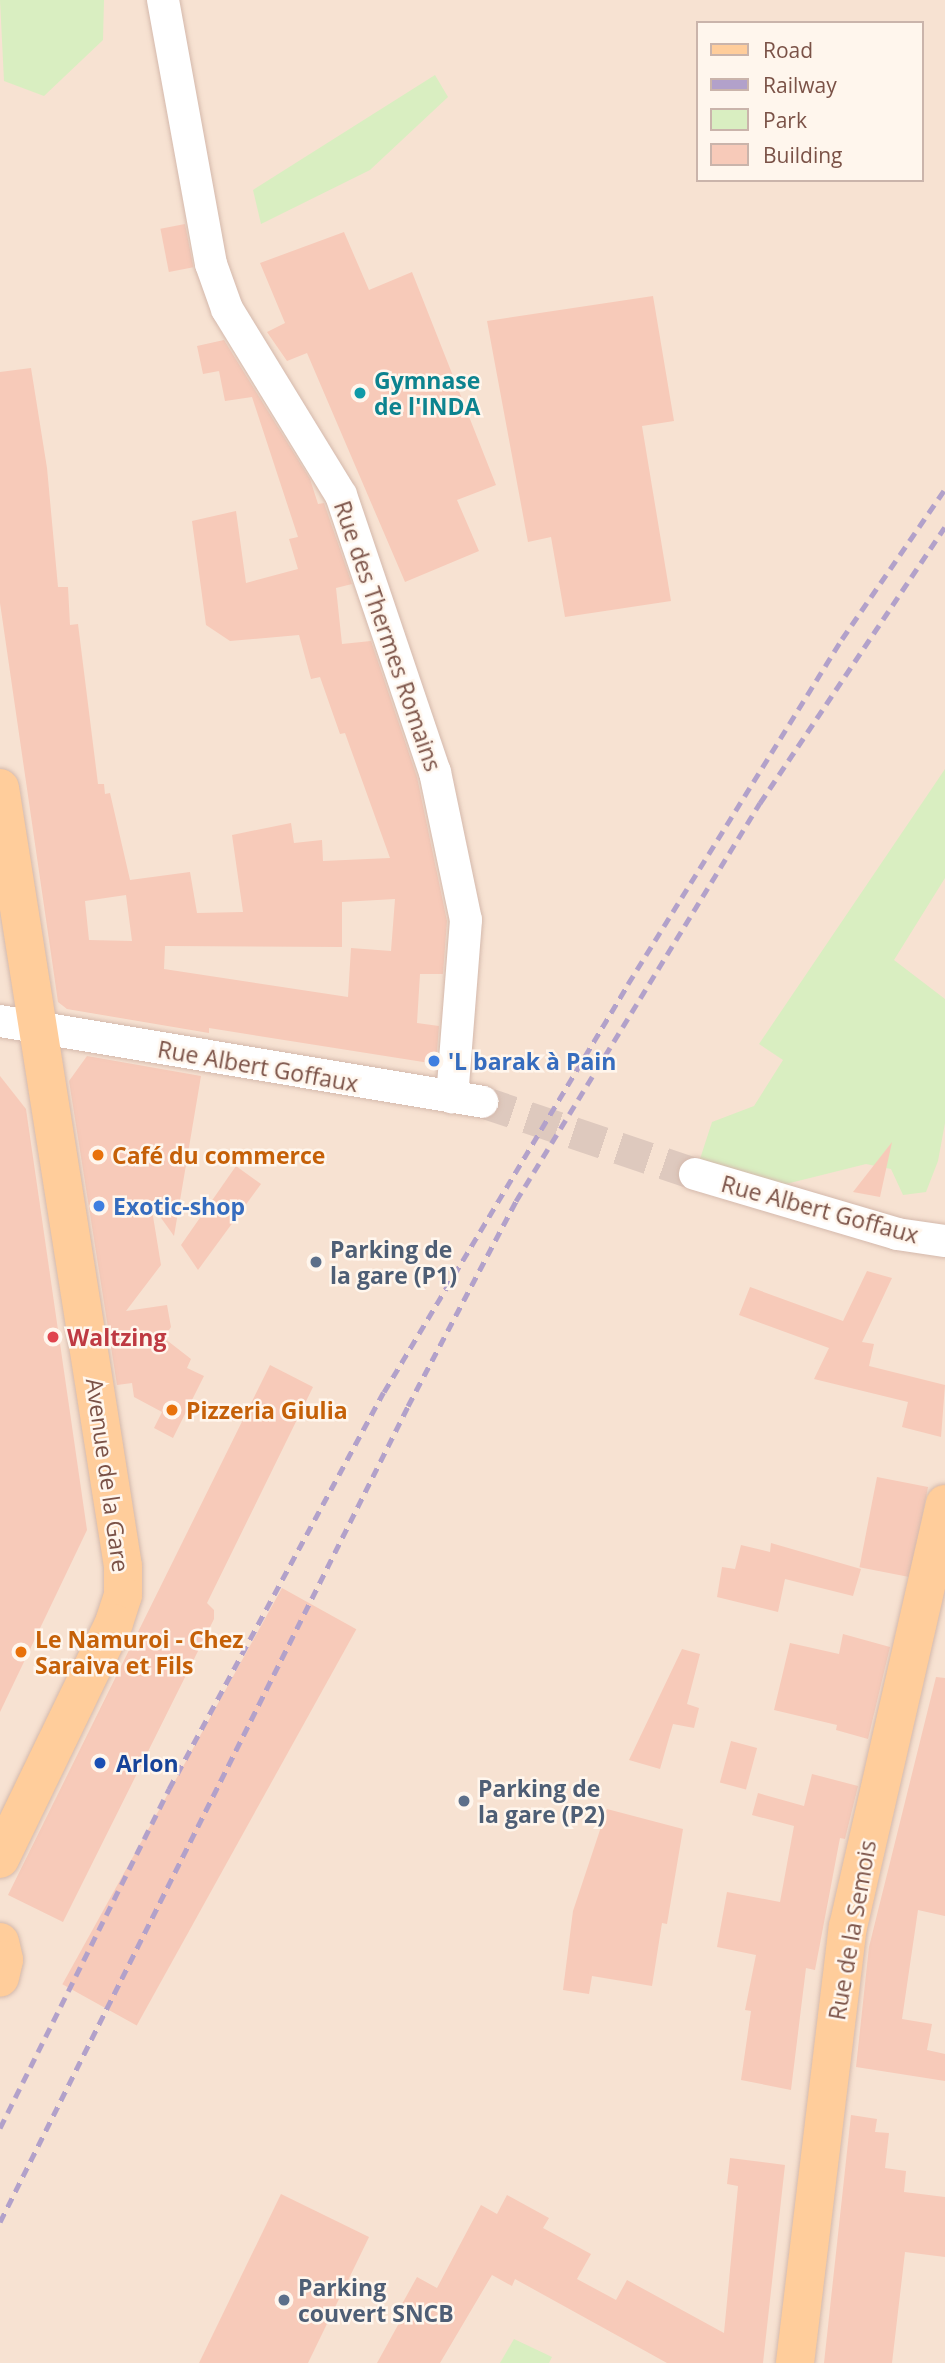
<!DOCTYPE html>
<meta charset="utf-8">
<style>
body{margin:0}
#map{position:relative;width:945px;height:2363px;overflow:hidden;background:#fff1e5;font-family:"Open Sans",sans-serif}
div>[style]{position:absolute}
.residential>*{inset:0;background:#f7e2d2}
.green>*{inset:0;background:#d9eec1}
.building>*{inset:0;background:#f7cab9;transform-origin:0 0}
.minor-tunnel>*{height:32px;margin-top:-16px;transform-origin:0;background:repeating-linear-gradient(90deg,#dec9be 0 32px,transparent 0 48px)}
.roads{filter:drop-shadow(0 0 2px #d4b9ac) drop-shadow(0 0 2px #d4b9ac)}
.minor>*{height:32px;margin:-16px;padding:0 16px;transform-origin:16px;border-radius:16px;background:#fff}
.major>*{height:38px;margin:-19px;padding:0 19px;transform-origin:19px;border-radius:19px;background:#ffcd9b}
.rail>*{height:5px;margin-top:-2.5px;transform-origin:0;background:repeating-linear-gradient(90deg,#b2a1ca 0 10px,transparent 0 17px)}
.dots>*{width:19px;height:19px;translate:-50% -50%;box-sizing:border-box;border:4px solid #fff6ed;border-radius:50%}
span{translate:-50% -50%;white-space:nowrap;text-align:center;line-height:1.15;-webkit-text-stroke:5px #fff6ed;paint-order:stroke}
.culture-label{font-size:23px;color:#0d838f;font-weight:700}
.left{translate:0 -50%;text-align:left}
.street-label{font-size:23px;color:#7b5247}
.shop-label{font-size:23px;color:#366cbe;font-weight:700}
.food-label{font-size:23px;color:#c56008;font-weight:700}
.service-label{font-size:23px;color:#4e5e75;font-weight:700}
.health-label{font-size:23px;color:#be3a42;font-weight:700}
.transit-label{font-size:23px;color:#164399;font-weight:700}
.legend{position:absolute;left:696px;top:21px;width:228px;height:161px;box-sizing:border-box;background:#fff6ed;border:2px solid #cab4ab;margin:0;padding:9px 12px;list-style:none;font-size:21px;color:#7b5247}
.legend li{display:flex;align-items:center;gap:14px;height:35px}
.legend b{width:35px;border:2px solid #cab4ab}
</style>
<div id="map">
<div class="residential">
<div style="clip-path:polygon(evenodd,0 0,945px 0,945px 2363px,0 2363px,0 0,698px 23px,922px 23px,922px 180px,698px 180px,698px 23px)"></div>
</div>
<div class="green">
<div style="clip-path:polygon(0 0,104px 0,103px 40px,44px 96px,4px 81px)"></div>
<div style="clip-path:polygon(435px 75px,448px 97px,370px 170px,261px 224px,253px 190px)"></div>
<div style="clip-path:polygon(945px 769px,945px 878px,894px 960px,945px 999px,945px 1123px,938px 1161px,926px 1192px,903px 1195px,891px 1169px,866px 1164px,778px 1186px,700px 1159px,712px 1122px,754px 1106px,783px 1060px,759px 1044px)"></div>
<div style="clip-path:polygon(514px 2339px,552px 2357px,549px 2363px,500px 2363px)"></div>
</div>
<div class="building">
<div style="left:185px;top:224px;width:44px;height:25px;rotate:79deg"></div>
<div style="clip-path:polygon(344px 232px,369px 290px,412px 272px,496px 485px,457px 500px,479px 551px,405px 582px,307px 353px,287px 361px,267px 332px,285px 323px,260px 263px)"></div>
<div style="clip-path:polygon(653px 296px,674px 421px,642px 426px,671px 601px,565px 617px,551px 537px,528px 542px,487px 321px)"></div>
<div style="clip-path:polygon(evenodd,224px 340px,310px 479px,318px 504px,324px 503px,352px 584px,336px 588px,342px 644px,371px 641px,417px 777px,447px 921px,443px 974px,420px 974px,417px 1023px,439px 1026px,436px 1064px,209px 1028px,209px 1033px,67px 1009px,58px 1002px,0 603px,0 372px,31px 368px,47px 468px,58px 587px,68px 587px,70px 625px,78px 624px,98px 784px,104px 784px,105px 794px,110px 793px,130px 880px,190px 872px,197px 913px,243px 912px,232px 835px,291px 823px,294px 843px,322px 840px,323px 861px,390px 858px,345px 733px,340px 734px,320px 677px,311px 679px,299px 635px,230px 641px,206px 625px,192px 521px,236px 511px,246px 583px,298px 569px,289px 539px,298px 537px,252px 397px,225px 401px,219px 371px,203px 374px,197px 346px,224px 340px,126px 895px,132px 941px,89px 940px,85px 901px,126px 895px,224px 340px,395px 899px,391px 951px,351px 948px,348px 997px,164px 969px,165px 946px,342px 947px,342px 902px,395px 899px)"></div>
<div style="clip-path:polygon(87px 1056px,201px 1076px,174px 1236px,151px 1204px,161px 1265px,126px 1311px,167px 1305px,171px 1327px,164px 1338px,191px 1359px,187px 1368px,204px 1376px,173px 1438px,154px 1428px,162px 1412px,134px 1397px,132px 1383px,117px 1385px,69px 1081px)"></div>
<div style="clip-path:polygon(0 1076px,26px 1109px,87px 1530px,0 1712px)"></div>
<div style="clip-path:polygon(892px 1142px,880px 1197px,853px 1192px)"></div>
<div style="clip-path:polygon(236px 1166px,261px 1184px,198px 1270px,181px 1245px)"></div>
<div style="clip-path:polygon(867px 1271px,892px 1278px,862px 1342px,874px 1344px,869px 1366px,945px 1385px,941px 1437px,902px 1427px,908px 1402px,814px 1379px,829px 1348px,739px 1315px,750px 1287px,843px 1321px)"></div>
<div style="clip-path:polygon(270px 1365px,313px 1387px,207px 1603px,214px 1610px,214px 1619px,63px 1922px,8px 1895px)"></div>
<div style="left:877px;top:1477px;width:52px;height:92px;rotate:11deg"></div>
<div style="clip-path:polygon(771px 1543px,861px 1569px,853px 1596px,785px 1579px,778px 1612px,717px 1597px,722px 1567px,735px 1569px,741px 1545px,770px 1552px)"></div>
<div style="left:282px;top:1588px;width:85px;height:453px;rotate:29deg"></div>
<div style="clip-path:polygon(843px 1634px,890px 1647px,868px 1739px,836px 1730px,837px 1725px,774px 1710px,790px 1643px,839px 1654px)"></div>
<div style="clip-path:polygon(682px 1649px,700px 1654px,687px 1704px,699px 1708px,694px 1728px,673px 1724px,660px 1769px,629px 1760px)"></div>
<div style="clip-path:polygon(936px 1677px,945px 1678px,945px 1916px,918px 1910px,902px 2019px,932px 2024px,927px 2050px,945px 2054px,945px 2081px,856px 2067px,869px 1947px)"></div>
<div style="left:731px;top:1741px;width:27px;height:43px;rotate:15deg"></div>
<div style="clip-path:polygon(812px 1774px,858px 1786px,845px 1839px,840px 1838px,815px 1970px,806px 1968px,791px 2090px,741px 2080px,751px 2011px,745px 2010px,756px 1955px,717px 1947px,727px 1892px,780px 1902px,794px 1826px,752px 1815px,758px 1793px,804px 1806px)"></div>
<div style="clip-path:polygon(607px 1809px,683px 1829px,667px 1924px,662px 1923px,652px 1986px,592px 1976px,589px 1994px,563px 1990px,573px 1911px)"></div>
<div style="clip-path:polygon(851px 2115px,877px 2119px,875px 2132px,889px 2133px,885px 2168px,906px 2171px,904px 2192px,945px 2197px,945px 2257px,905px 2252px,892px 2363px,824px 2363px)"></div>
<div style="clip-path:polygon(730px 2158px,785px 2165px,763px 2363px,667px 2363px,515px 2279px,512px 2286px,492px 2275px,440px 2363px,377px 2363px,403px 2316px,397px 2313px,417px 2277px,437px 2288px,481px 2205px,497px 2214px,507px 2195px,549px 2218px,543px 2228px,591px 2254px,577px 2279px,616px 2300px,627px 2280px,724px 2333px,738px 2186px,727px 2184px)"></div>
<div style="clip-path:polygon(281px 2194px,369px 2237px,308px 2363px,199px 2363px)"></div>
</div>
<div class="minor-tunnel">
<div style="left:482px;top:1102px;width:225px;rotate:18.7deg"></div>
</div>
<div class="roads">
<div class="minor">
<div style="left:163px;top:0;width:268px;rotate:79.7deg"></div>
<div style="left:211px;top:264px;width:48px;rotate:70.4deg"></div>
<div style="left:227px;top:309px;width:218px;rotate:58.5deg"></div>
<div style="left:341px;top:495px;width:293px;rotate:71.3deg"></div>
<div style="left:435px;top:772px;width:151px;rotate:78.2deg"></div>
<div style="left:466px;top:920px;width:178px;rotate:94.5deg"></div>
<div style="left:0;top:1021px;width:489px;rotate:9.5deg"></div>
<div style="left:695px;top:1174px;width:211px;rotate:16.5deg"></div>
<div style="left:897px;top:1234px;width:49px;rotate:8.3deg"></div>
</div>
<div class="major">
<div style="left:0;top:788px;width:788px;rotate:81.02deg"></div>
<div style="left:123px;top:1566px;width:29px;rotate:90deg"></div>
<div style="left:123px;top:1595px;width:29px;rotate:108deg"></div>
<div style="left:114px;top:1623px;width:262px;rotate:115.8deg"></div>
<div style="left:0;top:1942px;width:18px;rotate:77deg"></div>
<div style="left:4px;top:1960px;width:18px;rotate:103deg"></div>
<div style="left:795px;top:2363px;width:439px;rotate:-83.1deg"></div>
<div style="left:848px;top:1927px;width:434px;rotate:-77.1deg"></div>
</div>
</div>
<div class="rail">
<div style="left:0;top:2128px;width:379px;rotate:-63.5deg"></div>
<div style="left:169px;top:1789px;width:451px;rotate:-61.6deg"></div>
<div style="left:384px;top:1392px;width:475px;rotate:-59.1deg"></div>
<div style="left:628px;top:984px;width:406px;rotate:-58.2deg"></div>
<div style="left:842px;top:639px;width:182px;rotate:-55.5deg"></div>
<div style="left:0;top:2222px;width:912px;rotate:-63.43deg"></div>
<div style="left:408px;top:1406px;width:232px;rotate:-62.2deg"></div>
<div style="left:516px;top:1201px;width:467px;rotate:-58.5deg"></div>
<div style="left:760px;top:803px;width:332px;rotate:-56.2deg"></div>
</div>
<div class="dots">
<div style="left:360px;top:393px;background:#0f9aa8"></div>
<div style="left:434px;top:1061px;background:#3f7fe0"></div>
<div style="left:98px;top:1155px;background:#e8710a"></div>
<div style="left:99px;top:1206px;background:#3f7fe0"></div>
<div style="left:316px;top:1262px;background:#5c6f8a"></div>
<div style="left:53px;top:1337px;background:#e0444e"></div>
<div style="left:172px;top:1410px;background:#e8710a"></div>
<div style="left:21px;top:1652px;background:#e8710a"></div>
<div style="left:100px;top:1763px;background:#1a4fb4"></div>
<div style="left:464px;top:1801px;background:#5c6f8a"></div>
<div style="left:284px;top:2300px;background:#5c6f8a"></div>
</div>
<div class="culture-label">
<span class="left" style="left:374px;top:393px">Gymnase<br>de l'INDA</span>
</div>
<div class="street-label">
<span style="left:388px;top:636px;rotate:71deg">Rue des Thermes Romains</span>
<span style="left:258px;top:1066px;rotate:10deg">Rue Albert Goffaux</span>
<span style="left:820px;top:1209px;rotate:15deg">Rue Albert Goffaux</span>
<span style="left:108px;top:1475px;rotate:82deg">Avenue de la Gare</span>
<span style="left:852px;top:1930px;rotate:-80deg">Rue de la Semois</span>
</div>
<div class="shop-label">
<span class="left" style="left:448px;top:1061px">'L barak à Pain</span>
<span class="left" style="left:113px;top:1206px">Exotic-shop</span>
</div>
<div class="food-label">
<span class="left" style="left:112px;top:1155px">Café du commerce</span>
<span class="left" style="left:186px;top:1410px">Pizzeria Giulia</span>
<span class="left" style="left:35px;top:1652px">Le Namuroi - Chez<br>Saraiva et Fils</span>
</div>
<div class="service-label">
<span class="left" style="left:330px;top:1262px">Parking de<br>la gare (P1)</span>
<span class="left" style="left:478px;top:1801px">Parking de<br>la gare (P2)</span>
<span class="left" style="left:298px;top:2300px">Parking<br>couvert SNCB</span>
</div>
<div class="health-label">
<span class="left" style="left:67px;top:1337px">Waltzing</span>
</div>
<div class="transit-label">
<span class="left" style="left:116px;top:1763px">Arlon</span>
</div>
<ul class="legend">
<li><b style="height:9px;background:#ffcd9b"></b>Road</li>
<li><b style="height:9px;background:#b2a1ca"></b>Railway</li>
<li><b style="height:19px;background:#d9eec1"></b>Park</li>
<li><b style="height:19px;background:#f7cab9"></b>Building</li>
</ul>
</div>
